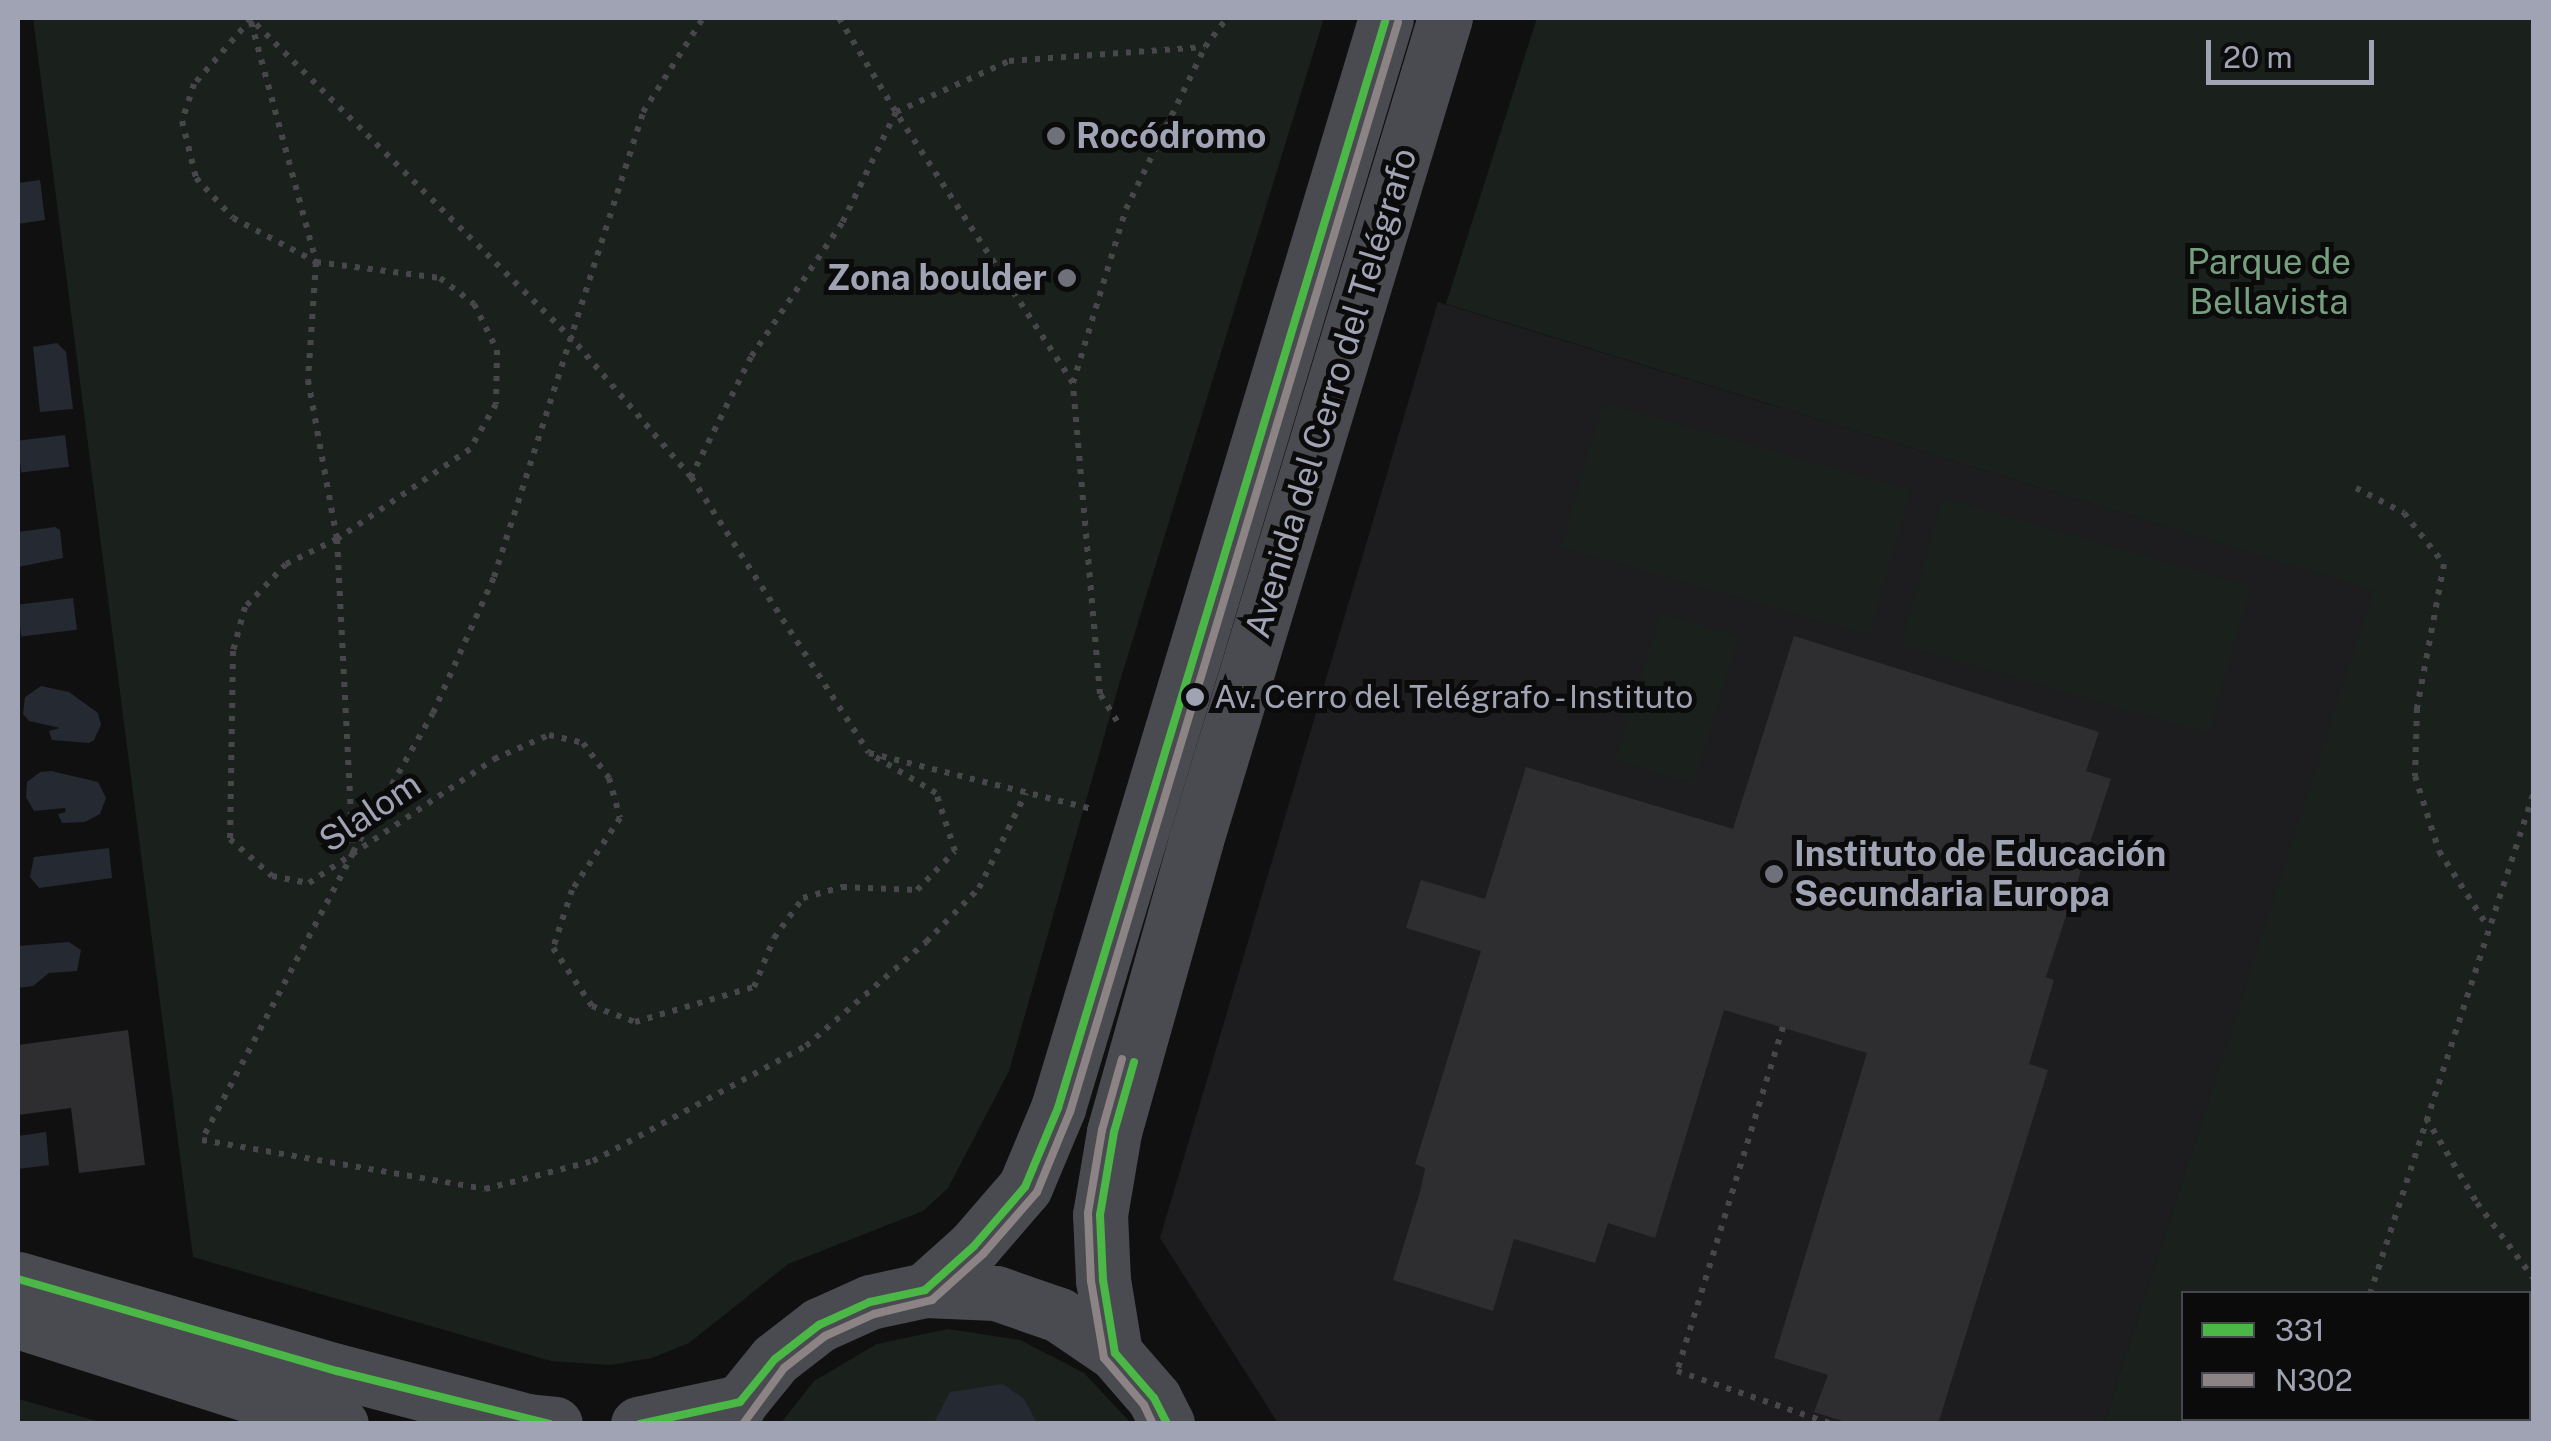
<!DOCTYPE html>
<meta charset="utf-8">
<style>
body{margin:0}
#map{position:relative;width:2551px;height:1441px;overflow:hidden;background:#101011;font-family:"Public Sans",sans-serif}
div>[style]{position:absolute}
.built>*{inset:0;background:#1d1d1f}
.green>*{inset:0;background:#1a211c;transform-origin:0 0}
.water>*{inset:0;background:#242932;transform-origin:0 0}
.building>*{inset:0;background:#2e2e30}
.path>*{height:6px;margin-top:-3px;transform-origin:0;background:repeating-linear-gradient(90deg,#46464b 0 5px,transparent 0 13px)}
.minor>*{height:55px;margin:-27.5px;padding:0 27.5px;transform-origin:27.5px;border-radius:27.5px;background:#4a4b50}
.bus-1>*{height:8px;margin:-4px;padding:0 4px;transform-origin:4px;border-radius:4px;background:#4ab747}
.bus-2>*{height:8px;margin:-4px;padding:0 4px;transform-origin:4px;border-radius:4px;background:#8c8385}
.dots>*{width:28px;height:28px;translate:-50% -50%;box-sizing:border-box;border:5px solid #0b0b0c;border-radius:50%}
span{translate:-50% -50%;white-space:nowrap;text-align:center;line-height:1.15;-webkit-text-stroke:10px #0b0b0c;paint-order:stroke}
.bus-label{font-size:32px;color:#a0a3b3}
.left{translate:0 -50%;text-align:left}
.poi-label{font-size:35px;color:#a0a3b3;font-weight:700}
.right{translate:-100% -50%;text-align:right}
.park-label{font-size:35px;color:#769f7f}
.street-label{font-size:35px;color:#a0a3b3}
.frame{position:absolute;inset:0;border:20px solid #a0a3b3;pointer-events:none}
.legend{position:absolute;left:2181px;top:1291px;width:350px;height:130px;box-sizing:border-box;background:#0b0b0c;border:2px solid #47484f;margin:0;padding:12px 18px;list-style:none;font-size:30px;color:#a0a3b3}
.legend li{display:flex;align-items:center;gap:20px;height:50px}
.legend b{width:50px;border:2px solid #47484f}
.scale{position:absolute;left:2206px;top:40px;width:168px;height:45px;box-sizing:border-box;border:5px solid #a0a3b3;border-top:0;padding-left:12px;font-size:30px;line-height:35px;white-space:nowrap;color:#a0a3b3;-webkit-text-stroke:8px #0b0b0c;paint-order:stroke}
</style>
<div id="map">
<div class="built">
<div style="clip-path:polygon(1438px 302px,2375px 591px,2104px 1423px,1278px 1423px,1160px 1238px)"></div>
</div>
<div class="green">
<div style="clip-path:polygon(33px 18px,1324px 18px,1119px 684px,1009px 1071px,948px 1188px,923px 1211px,788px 1264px,689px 1343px,652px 1358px,610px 1365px,551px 1361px,193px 1257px)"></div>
<div style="clip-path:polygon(evenodd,1537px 18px,2533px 18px,2533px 1423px,2104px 1423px,2374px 591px,1446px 304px,1537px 18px,2184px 1294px,2528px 1294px,2528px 1418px,2184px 1418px,2184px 1294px)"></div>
<div style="left:1603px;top:402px;width:320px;height:151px;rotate:16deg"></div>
<div style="left:1943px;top:498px;width:320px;height:153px;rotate:16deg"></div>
<div style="left:1661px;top:613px;width:81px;height:154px;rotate:17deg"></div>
<div style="clip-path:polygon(948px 1329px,1020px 1340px,1084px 1373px,1131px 1423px,780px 1424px,814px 1381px,877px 1344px)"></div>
<div style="clip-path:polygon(18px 1399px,104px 1423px,18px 1423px)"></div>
</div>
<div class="water">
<div style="clip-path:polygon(40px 180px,45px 220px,18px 224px,18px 183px)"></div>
<div style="clip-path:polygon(57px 343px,66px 352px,73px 409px,40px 412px,33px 347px)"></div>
<div style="left:65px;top:435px;width:32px;height:48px;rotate:83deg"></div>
<div style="clip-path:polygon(55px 527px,60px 530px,63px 558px,18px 567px,18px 532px)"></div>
<div style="left:73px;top:598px;width:32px;height:56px;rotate:83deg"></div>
<div style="clip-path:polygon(41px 686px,69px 692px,98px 713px,101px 725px,94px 740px,89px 743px,52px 740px,49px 731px,60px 728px,29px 721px,23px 714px,25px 697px)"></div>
<div style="clip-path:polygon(51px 771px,98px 782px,106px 798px,100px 814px,85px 822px,62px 823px,58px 814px,66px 812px,65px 808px,34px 811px,26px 797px,27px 782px,40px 772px)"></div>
<div style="clip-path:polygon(109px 848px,112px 878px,39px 888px,30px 877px,34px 857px)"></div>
<div style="clip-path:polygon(69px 942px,81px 950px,77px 971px,49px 973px,33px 986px,18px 988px,18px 946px)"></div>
<div style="clip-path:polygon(46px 1132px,49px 1165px,18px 1169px,18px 1136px)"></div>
<div style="clip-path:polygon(1003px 1384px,1024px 1399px,1037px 1423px,934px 1423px,950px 1392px)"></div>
</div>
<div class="building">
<div style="clip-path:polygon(1794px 636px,2099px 732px,2086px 771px,2111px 779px,2046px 977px,2054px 980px,2029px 1064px,2048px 1070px,1938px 1424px,1852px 1424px,1814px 1412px,1828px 1375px,1774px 1358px,1867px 1053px,1724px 1010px,1655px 1238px,1608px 1223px,1595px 1263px,1514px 1239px,1493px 1311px,1393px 1280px,1420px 1192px,1425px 1168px,1415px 1164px,1481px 951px,1406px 928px,1421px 880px,1485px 899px,1526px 767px,1733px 829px)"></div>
<div style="clip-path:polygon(128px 1030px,145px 1165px,79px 1173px,71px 1108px,18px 1115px,18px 1045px)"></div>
</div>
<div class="path">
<div style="left:839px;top:18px;width:110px;rotate:58.8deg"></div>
<div style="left:896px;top:112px;width:123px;rotate:115.9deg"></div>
<div style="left:842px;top:223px;width:162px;rotate:124.2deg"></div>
<div style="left:751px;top:357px;width:134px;rotate:116.6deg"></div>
<div style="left:691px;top:477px;width:328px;rotate:57.2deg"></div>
<div style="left:869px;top:753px;width:230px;rotate:14.1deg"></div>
<div style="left:251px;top:22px;width:249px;rotate:74.8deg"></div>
<div style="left:316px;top:262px;width:118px;rotate:93.9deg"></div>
<div style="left:308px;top:380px;width:162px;rotate:79.7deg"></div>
<div style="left:337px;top:539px;width:314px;rotate:87.1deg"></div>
<div style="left:353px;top:853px;width:324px;rotate:117.8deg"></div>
<div style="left:202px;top:1140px;width:287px;rotate:9.8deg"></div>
<div style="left:485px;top:1189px;width:112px;rotate:-14.5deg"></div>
<div style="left:593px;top:1161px;width:242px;rotate:-28.4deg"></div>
<div style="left:806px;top:1046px;width:159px;rotate:-40.9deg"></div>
<div style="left:926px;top:942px;width:76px;rotate:-45.5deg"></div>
<div style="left:979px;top:888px;width:106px;rotate:-63.7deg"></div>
<div style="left:1073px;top:383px;width:324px;rotate:-123.2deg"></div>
<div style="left:896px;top:112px;width:124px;rotate:-24.3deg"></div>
<div style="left:1009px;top:61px;width:196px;rotate:-4.1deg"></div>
<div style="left:1205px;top:47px;width:36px;rotate:-53deg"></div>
<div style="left:691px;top:477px;width:181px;rotate:-130.7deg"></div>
<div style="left:573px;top:340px;width:455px;rotate:-135.1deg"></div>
<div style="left:251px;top:19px;width:86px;rotate:131.2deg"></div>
<div style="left:194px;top:84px;width:39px;rotate:108deg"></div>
<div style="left:182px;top:121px;width:59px;rotate:76.2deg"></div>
<div style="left:196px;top:178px;width:54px;rotate:47.2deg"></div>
<div style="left:233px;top:218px;width:94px;rotate:27.9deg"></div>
<div style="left:316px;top:262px;width:125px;rotate:7.4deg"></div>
<div style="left:440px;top:278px;width:43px;rotate:37.4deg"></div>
<div style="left:474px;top:304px;width:51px;rotate:63.4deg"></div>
<div style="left:497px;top:350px;width:54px;rotate:91.1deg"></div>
<div style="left:496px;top:404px;width:52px;rotate:120deg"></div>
<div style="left:470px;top:449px;width:161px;rotate:145.9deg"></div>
<div style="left:337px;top:539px;width:57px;rotate:153.9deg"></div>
<div style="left:286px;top:564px;width:59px;rotate:133.6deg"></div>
<div style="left:245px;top:607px;width:46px;rotate:105.3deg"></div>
<div style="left:233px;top:651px;width:188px;rotate:90.9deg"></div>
<div style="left:230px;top:839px;width:56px;rotate:41.4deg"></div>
<div style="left:272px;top:876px;width:38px;rotate:11deg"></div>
<div style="left:309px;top:883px;width:223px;rotate:-33.8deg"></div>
<div style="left:494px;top:759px;width:60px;rotate:-23.6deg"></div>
<div style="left:549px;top:735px;width:35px;rotate:13deg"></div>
<div style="left:583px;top:743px;width:44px;rotate:53.4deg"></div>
<div style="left:609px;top:778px;width:41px;rotate:74.6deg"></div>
<div style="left:620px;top:818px;width:87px;rotate:123.7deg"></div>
<div style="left:572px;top:890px;width:61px;rotate:108.1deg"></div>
<div style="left:553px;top:948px;width:70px;rotate:56.1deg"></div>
<div style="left:592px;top:1006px;width:46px;rotate:20.4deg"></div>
<div style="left:635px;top:1022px;width:124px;rotate:-16.4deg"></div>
<div style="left:754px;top:987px;width:53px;rotate:-67.8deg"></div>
<div style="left:774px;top:938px;width:49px;rotate:-54.1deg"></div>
<div style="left:803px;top:898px;width:41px;rotate:-15.8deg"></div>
<div style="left:842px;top:887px;width:75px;rotate:2.3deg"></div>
<div style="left:917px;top:890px;width:54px;rotate:-45.7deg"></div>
<div style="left:955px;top:851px;width:61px;rotate:-108.1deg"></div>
<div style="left:936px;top:793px;width:78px;rotate:-149.2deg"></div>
<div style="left:2356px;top:488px;width:54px;rotate:27.5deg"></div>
<div style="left:2404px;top:513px;width:65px;rotate:51.9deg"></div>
<div style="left:2444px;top:564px;width:147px;rotate:100.6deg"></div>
<div style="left:2417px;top:708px;width:68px;rotate:91.7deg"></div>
<div style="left:2415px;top:776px;width:79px;rotate:72.3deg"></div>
<div style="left:2439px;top:851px;width:90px;rotate:57.2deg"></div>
<div style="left:1117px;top:721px;width:32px;rotate:-122deg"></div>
<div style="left:1100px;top:694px;width:312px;rotate:-95deg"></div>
<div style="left:1073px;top:383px;width:182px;rotate:-73.1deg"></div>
<div style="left:1126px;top:209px;width:180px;rotate:-64deg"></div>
<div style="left:353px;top:852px;width:160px;rotate:-60.1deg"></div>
<div style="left:433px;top:713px;width:149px;rotate:-65.8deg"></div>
<div style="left:494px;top:577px;width:488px;rotate:-72.2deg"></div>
<div style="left:643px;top:112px;width:112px;rotate:-57.4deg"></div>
<div style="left:1783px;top:1027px;width:360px;rotate:107.1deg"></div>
<div style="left:1677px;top:1371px;width:164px;rotate:18.9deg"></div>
<div style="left:2426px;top:1118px;width:99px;rotate:59deg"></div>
<div style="left:2477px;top:1203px;width:95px;rotate:53.1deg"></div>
<div style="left:2370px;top:1294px;width:528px;rotate:-71.91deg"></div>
<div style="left:2368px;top:1418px;width:8px;rotate:50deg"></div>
<div style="left:2331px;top:1424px;width:6px;rotate:-81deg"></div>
</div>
<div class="minor">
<div style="left:18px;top:1279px;width:332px;rotate:16.1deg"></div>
<div style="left:337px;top:1371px;width:196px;rotate:14.7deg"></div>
<div style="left:527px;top:1421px;width:28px;rotate:6deg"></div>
<div style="left:925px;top:1290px;width:66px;rotate:-41.9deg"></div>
<div style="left:974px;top:1246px;width:78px;rotate:-49.2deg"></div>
<div style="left:1025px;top:1187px;width:86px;rotate:-67.3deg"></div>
<div style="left:1058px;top:1108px;width:1138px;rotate:-73.25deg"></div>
<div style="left:18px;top:1321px;width:339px;rotate:17.7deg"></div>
<div style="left:1115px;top:1353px;width:74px;rotate:-99.3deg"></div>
<div style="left:1103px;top:1280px;width:65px;rotate:-92.6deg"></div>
<div style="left:1100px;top:1215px;width:84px;rotate:-80.4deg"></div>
<div style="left:1114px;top:1132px;width:303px;rotate:-74.3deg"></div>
<div style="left:1196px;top:840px;width:859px;rotate:-73.15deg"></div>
<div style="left:638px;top:1424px;width:104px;rotate:-12.2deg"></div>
<div style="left:729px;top:1424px;width:25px;rotate:-63deg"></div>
<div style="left:740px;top:1402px;width:55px;rotate:-50.9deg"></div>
<div style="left:775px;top:1359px;width:56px;rotate:-37.7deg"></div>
<div style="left:819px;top:1325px;width:56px;rotate:-24.3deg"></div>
<div style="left:870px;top:1302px;width:56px;rotate:-12.3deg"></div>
<div style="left:925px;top:1290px;width:71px;rotate:2.4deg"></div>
<div style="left:996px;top:1293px;width:67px;rotate:19.2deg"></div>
<div style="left:1059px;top:1315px;width:68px;rotate:34.2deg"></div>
<div style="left:1115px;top:1353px;width:60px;rotate:49.1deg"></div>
<div style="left:1154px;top:1398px;width:29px;rotate:63deg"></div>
</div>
<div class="bus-1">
<div style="left:1134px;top:1062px;width:73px;rotate:105.9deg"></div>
<div style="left:1114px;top:1132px;width:84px;rotate:99.6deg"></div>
<div style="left:1100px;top:1215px;width:65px;rotate:87.4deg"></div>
<div style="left:1103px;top:1280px;width:74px;rotate:80.7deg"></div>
<div style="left:1115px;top:1353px;width:60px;rotate:49.1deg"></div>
<div style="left:1154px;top:1398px;width:29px;rotate:63deg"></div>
<div style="left:18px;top:1279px;width:332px;rotate:16.1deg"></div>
<div style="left:337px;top:1371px;width:219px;rotate:14deg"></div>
<div style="left:640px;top:1424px;width:102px;rotate:-12.4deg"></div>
<div style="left:740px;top:1402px;width:55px;rotate:-50.9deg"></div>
<div style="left:775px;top:1359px;width:56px;rotate:-37.7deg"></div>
<div style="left:819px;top:1325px;width:56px;rotate:-24.3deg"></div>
<div style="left:870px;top:1302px;width:56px;rotate:-12.3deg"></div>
<div style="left:925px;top:1290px;width:66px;rotate:-41.9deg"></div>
<div style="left:974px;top:1246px;width:78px;rotate:-49.2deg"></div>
<div style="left:1025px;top:1187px;width:86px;rotate:-67.3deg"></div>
<div style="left:1058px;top:1108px;width:1138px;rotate:-73.25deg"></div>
</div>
<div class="bus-2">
<div style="left:1122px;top:1059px;width:74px;rotate:105.7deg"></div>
<div style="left:1102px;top:1130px;width:84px;rotate:99.6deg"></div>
<div style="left:1088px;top:1213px;width:68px;rotate:87.5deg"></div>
<div style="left:1091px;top:1281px;width:78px;rotate:80.4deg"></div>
<div style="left:1104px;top:1358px;width:62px;rotate:49.6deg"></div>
<div style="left:1144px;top:1405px;width:21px;rotate:65deg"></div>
<div style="left:743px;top:1424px;width:69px;rotate:-53.8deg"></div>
<div style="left:784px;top:1368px;width:52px;rotate:-38deg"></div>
<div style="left:825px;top:1336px;width:54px;rotate:-24.2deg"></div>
<div style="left:874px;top:1314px;width:60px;rotate:-13.6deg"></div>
<div style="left:932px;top:1300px;width:69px;rotate:-42deg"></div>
<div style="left:983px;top:1254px;width:82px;rotate:-48.9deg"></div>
<div style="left:1037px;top:1192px;width:87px;rotate:-67.6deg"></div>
<div style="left:1070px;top:1112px;width:1138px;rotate:-73.25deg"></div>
</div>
<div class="dots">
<div style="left:1056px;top:136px;background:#6e707a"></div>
<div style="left:1067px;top:278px;background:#6e707a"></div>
<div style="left:1195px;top:697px;background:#a0a3b3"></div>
<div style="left:1774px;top:874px;background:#6e707a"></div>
</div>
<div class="bus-label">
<span class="left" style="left:1214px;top:697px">Av. Cerro del Telégrafo - Instituto</span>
</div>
<div class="poi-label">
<span class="left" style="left:1076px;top:136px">Rocódromo</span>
<span class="right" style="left:1047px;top:278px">Zona boulder</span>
<span class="left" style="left:1794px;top:874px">Instituto de Educación<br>Secundaria Europa</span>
</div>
<div class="park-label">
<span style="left:2269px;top:282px">Parque de<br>Bellavista</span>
</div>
<div class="street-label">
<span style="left:1331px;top:393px;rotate:-73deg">Avenida del Cerro del Telégrafo</span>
<span style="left:370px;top:812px;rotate:-34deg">Slalom</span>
</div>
<div class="frame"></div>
<ul class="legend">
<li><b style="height:12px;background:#4ab747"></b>331</li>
<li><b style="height:12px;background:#8c8385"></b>N302</li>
</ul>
<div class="scale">20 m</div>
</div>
